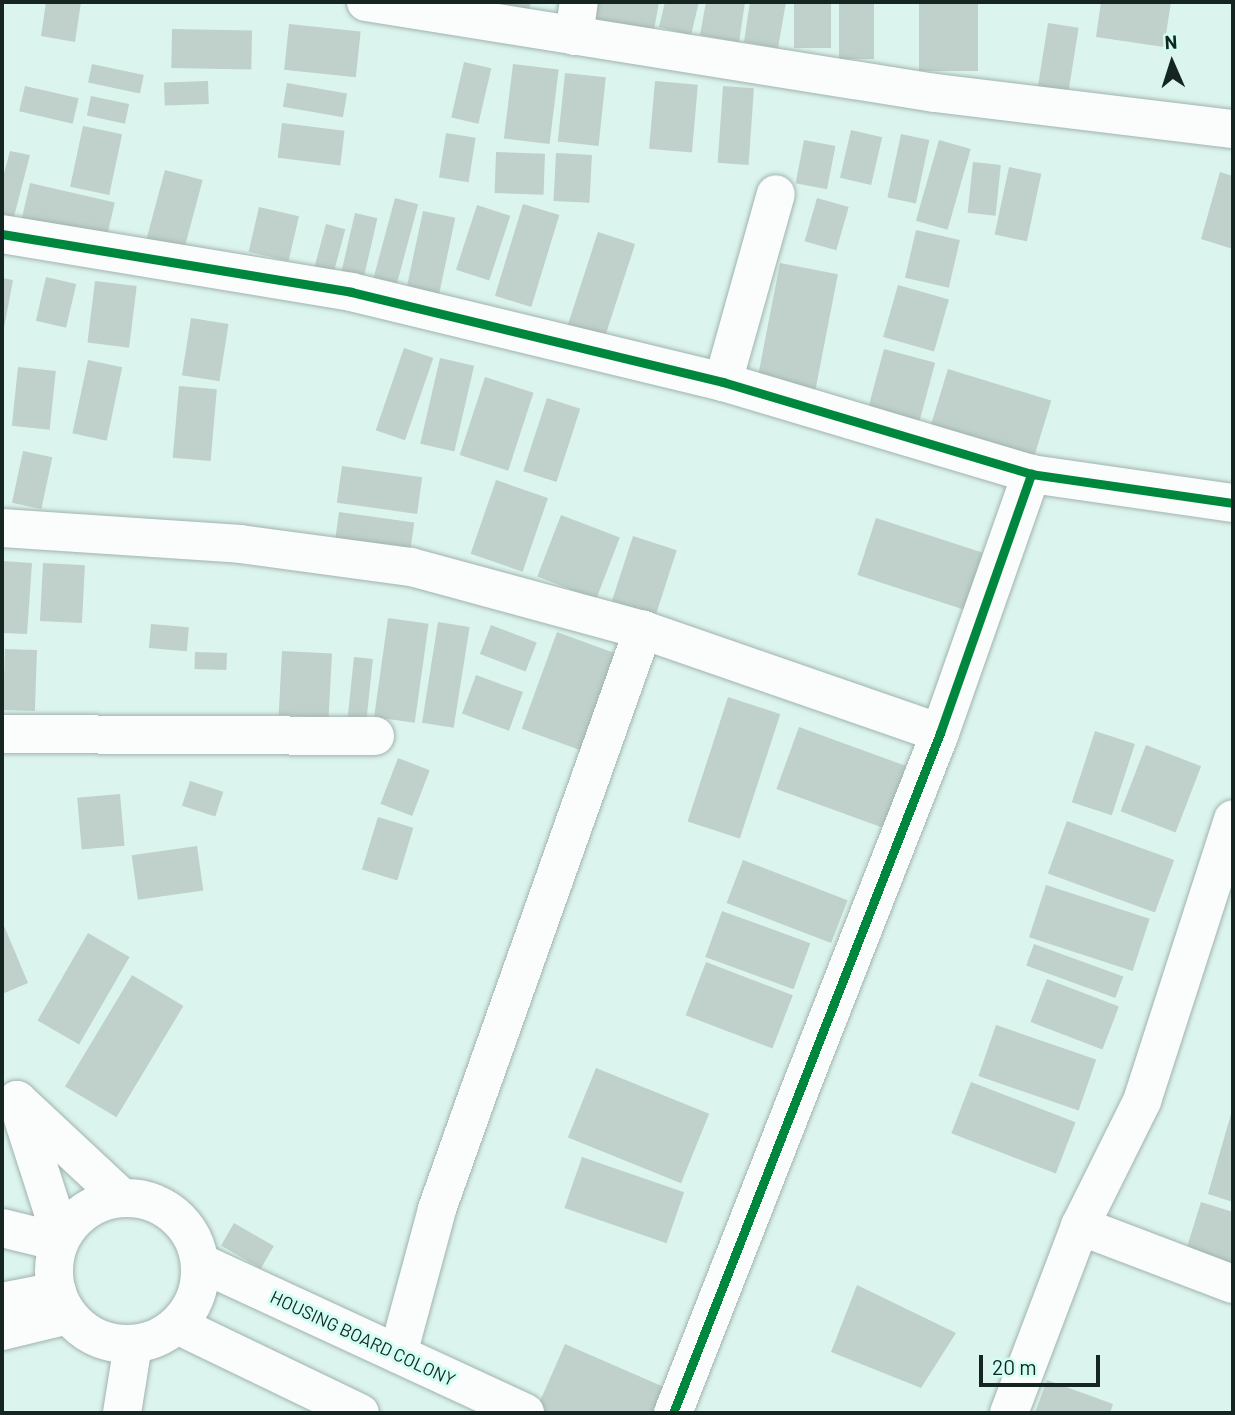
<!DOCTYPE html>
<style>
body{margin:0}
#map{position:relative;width:1235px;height:1415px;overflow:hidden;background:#dcf4ee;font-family:Barlow,sans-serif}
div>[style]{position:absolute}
.building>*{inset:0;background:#bfd1ca;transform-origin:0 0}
.roads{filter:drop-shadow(0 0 2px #a1b3af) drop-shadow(0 0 2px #a1b3af)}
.minor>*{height:38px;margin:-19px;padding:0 19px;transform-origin:19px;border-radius:19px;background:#fafdfc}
.minor>.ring{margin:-19px;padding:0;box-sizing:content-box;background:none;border:38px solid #fafdfc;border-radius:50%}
.cycleway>*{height:9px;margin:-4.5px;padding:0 4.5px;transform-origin:4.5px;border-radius:4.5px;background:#00873e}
span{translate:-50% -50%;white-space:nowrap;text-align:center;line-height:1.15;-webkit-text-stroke:6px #d1fef3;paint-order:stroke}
.street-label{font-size:18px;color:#142522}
.frame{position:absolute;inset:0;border:4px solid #142522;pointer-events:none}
.north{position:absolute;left:1137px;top:28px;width:70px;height:70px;-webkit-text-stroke:5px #d1fef3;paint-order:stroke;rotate:357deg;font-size:19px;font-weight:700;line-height:28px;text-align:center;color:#142522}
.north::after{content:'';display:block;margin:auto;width:24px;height:32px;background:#142522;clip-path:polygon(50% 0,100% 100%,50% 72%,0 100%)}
.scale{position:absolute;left:979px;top:1355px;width:121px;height:32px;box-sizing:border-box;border:4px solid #142522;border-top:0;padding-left:9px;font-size:21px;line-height:24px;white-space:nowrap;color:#142522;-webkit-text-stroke:5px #d1fef3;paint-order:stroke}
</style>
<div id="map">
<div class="building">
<div style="clip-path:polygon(46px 2px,81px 2px,75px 42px,41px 36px)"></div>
<div style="clip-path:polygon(471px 2px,531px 2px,527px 16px)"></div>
<div style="clip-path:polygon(591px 2px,659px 2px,654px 30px,588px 18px)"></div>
<div style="clip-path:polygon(665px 2px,699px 2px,691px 35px,659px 27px)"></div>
<div style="clip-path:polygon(706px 2px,745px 2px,739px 42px,700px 35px)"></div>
<div style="clip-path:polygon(750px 2px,786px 2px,778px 48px,744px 42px)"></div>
<div style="left:794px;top:2px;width:37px;height:46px"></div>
<div style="left:839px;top:2px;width:35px;height:57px"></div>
<div style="left:919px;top:2px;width:59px;height:69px"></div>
<div style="clip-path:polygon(1101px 2px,1171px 2px,1164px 47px,1096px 37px)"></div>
<div style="left:1048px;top:23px;width:31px;height:67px;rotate:9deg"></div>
<div style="left:289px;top:24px;width:72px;height:46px;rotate:6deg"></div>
<div style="left:172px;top:29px;width:80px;height:39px;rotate:1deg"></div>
<div style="left:464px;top:62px;width:28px;height:57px;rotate:13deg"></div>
<div style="left:92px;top:64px;width:53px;height:19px;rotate:12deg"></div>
<div style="left:513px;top:64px;width:46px;height:75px;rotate:7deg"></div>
<div style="left:565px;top:73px;width:41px;height:69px;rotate:6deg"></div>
<div style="left:208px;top:81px;width:23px;height:44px;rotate:88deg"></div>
<div style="left:655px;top:81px;width:43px;height:68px;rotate:5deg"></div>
<div style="left:287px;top:83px;width:61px;height:24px;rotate:10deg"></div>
<div style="left:25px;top:86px;width:55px;height:26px;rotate:13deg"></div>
<div style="left:723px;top:86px;width:31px;height:77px;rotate:4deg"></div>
<div style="left:91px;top:96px;width:39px;height:20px;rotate:12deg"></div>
<div style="left:282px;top:123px;width:63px;height:35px;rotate:7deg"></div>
<div style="left:83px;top:126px;width:40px;height:62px;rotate:12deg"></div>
<div style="left:851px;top:130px;width:32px;height:49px;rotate:13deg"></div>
<div style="left:446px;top:133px;width:30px;height:45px;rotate:9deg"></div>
<div style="left:901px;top:134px;width:29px;height:65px;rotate:12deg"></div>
<div style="left:804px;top:140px;width:32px;height:44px;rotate:11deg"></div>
<div style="left:939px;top:140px;width:33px;height:84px;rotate:16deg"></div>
<div style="clip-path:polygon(10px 151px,30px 155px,11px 228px,2px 225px,2px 181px)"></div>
<div style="left:496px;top:152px;width:49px;height:41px;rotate:2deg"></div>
<div style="left:556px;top:153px;width:36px;height:48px;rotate:3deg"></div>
<div style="left:973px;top:162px;width:28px;height:51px;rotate:6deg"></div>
<div style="left:1009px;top:167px;width:33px;height:69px;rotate:12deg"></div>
<div style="left:165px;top:170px;width:39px;height:76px;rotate:15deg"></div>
<div style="clip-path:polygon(1220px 172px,1233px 176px,1233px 249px,1201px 239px)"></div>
<div style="left:30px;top:183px;width:87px;height:47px;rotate:13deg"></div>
<div style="left:395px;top:198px;width:24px;height:86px;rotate:15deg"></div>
<div style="left:817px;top:198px;width:33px;height:45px;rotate:16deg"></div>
<div style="left:523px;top:204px;width:38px;height:96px;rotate:17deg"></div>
<div style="left:477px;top:205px;width:35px;height:68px;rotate:18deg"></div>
<div style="left:259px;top:207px;width:41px;height:46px;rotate:13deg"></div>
<div style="left:423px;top:211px;width:33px;height:84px;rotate:12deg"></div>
<div style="left:355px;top:213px;width:23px;height:64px;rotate:13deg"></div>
<div style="left:326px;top:224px;width:20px;height:44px;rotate:15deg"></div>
<div style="left:916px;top:230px;width:45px;height:49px;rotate:13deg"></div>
<div style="left:598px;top:232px;width:39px;height:99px;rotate:18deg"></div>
<div style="left:780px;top:263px;width:59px;height:121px;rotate:11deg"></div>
<div style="left:46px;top:277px;width:31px;height:45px;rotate:13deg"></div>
<div style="clip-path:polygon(2px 278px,13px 280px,3px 333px,2px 332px)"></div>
<div style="left:95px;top:281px;width:42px;height:62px;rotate:7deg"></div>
<div style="left:898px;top:285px;width:53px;height:54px;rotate:16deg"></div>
<div style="left:191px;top:318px;width:38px;height:58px;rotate:9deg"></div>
<div style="left:404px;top:348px;width:31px;height:87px;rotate:19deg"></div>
<div style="left:884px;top:349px;width:53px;height:66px;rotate:15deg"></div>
<div style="left:440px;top:358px;width:35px;height:88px;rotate:13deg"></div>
<div style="left:88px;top:360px;width:35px;height:75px;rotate:12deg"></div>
<div style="left:18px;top:367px;width:38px;height:59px;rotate:6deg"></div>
<div style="left:948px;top:369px;width:108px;height:61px;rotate:17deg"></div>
<div style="left:485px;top:377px;width:51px;height:82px;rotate:18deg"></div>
<div style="left:179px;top:386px;width:38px;height:72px;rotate:5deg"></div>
<div style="left:547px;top:398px;width:35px;height:77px;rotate:18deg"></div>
<div style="left:23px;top:451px;width:30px;height:53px;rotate:12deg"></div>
<div style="left:342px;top:466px;width:81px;height:37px;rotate:8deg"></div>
<div style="left:496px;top:480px;width:55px;height:78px;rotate:19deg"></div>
<div style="left:339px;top:512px;width:76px;height:37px;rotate:8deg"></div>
<div style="left:561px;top:515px;width:63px;height:66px;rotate:21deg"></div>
<div style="left:876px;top:518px;width:127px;height:60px;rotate:18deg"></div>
<div style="left:633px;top:536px;width:46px;height:68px;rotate:18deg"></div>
<div style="clip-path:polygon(2px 561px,32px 563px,27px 634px,2px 633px)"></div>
<div style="left:43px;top:563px;width:42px;height:58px;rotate:3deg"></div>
<div style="left:388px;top:618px;width:41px;height:100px;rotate:8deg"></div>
<div style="left:438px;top:622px;width:32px;height:102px;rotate:9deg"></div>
<div style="left:151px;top:624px;width:38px;height:24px;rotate:5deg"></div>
<div style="left:491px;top:625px;width:49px;height:31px;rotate:21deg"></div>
<div style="left:557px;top:632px;width:72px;height:103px;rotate:20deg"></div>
<div style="left:5px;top:649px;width:32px;height:61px;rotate:2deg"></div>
<div style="left:282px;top:651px;width:50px;height:64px;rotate:3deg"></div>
<div style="left:195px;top:652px;width:32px;height:17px;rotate:2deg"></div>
<div style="left:354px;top:657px;width:19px;height:67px;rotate:6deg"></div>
<div style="left:476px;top:675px;width:50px;height:41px;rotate:20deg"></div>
<div style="left:728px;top:697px;width:55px;height:131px;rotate:18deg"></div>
<div style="left:799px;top:727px;width:117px;height:66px;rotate:20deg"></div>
<div style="left:1095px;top:731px;width:42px;height:75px;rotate:18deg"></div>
<div style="left:1146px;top:745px;width:59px;height:71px;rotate:21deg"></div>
<div style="left:398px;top:758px;width:34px;height:49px;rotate:21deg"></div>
<div style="left:190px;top:781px;width:35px;height:26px;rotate:18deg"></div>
<div style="left:120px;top:794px;width:52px;height:43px;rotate:85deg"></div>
<div style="left:378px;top:817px;width:37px;height:55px;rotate:17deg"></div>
<div style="left:1067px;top:821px;width:114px;height:56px;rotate:20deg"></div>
<div style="left:197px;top:846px;width:45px;height:66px;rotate:82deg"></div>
<div style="left:743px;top:860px;width:112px;height:46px;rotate:21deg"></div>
<div style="left:1046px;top:885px;width:109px;height:55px;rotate:18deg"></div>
<div style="left:722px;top:911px;width:94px;height:49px;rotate:20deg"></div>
<div style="clip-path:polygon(2px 921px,28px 983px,2px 994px)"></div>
<div style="left:88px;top:933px;width:48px;height:101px;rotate:30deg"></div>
<div style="left:1034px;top:944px;width:95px;height:23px;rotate:20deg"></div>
<div style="left:706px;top:962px;width:93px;height:57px;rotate:21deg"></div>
<div style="left:132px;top:975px;width:60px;height:130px;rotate:31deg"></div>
<div style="left:1047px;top:979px;width:77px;height:46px;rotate:21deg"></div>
<div style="left:996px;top:1025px;width:106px;height:54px;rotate:19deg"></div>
<div style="left:596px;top:1068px;width:122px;height:75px;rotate:22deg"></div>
<div style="left:971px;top:1082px;width:112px;height:55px;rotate:21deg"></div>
<div style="clip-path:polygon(1233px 1107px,1233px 1202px,1208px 1194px)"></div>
<div style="left:582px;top:1157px;width:108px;height:54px;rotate:19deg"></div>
<div style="clip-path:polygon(1201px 1202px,1233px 1212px,1233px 1265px,1186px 1250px)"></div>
<div style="left:234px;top:1223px;width:46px;height:26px;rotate:30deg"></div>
<div style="clip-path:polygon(857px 1285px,956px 1333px,921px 1388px,831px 1352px)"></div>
<div style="clip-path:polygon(565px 1344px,680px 1394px,671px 1413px,550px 1413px,537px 1408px)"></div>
<div style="clip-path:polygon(1047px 1380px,1113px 1404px,1110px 1413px,1035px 1413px)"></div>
</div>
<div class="roads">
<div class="minor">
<div style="left:366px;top:2px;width:576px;rotate:9.09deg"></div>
<div style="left:935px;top:93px;width:300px;rotate:6.9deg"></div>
<div style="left:574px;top:36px;width:34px;rotate:-82deg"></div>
<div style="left:2px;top:234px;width:354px;rotate:9.4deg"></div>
<div style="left:351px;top:292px;width:383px;rotate:13.6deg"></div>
<div style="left:723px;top:382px;width:321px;rotate:16.6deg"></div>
<div style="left:1031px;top:474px;width:204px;rotate:8.2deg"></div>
<div style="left:723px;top:382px;width:195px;rotate:-74.3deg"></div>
<div style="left:2px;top:528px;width:239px;rotate:3.8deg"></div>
<div style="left:240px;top:544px;width:173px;rotate:7.7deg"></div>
<div style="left:411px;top:567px;width:240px;rotate:15.2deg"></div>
<div style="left:643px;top:630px;width:314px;rotate:19.1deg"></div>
<div style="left:2px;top:734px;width:373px;rotate:0.3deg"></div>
<div class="ring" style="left:54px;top:1198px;width:108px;height:108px"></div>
<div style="left:1080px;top:1226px;width:164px;rotate:20.8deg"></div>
<div style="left:2px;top:1228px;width:59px;rotate:13.8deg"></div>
<div style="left:61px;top:1237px;width:144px;rotate:-107.8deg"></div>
<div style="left:17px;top:1100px;width:142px;rotate:43deg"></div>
<div style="left:201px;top:1263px;width:357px;rotate:24.8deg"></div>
<div style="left:2px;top:1302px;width:56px;rotate:-11.3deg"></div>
<div style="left:177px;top:1325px;width:203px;rotate:25.7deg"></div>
<div style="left:2px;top:1331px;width:68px;rotate:-13.6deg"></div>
<div style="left:398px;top:1354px;width:150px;rotate:-74.9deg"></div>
<div style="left:437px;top:1209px;width:615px;rotate:-70.42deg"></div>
<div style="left:122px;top:1413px;width:70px;rotate:-80.9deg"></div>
<div style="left:673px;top:1413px;width:731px;rotate:-68.56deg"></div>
<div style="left:940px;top:733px;width:275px;rotate:-70.6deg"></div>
<div style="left:1009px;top:1413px;width:200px;rotate:-69.2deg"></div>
<div style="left:1080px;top:1226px;width:140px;rotate:-63.6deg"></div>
<div style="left:1142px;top:1101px;width:296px;rotate:-72.1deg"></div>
</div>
</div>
<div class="cycleway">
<div style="left:2px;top:234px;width:354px;rotate:9.4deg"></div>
<div style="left:351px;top:292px;width:383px;rotate:13.6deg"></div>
<div style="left:723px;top:382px;width:321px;rotate:16.6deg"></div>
<div style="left:1031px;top:474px;width:204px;rotate:8.2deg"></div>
<div style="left:673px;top:1413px;width:731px;rotate:-68.56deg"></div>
<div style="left:940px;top:733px;width:275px;rotate:-70.6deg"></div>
</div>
<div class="street-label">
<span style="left:363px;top:1338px;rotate:25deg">HOUSING BOARD COLONY</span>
</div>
<div class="frame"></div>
<div class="north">N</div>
<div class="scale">20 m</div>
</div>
